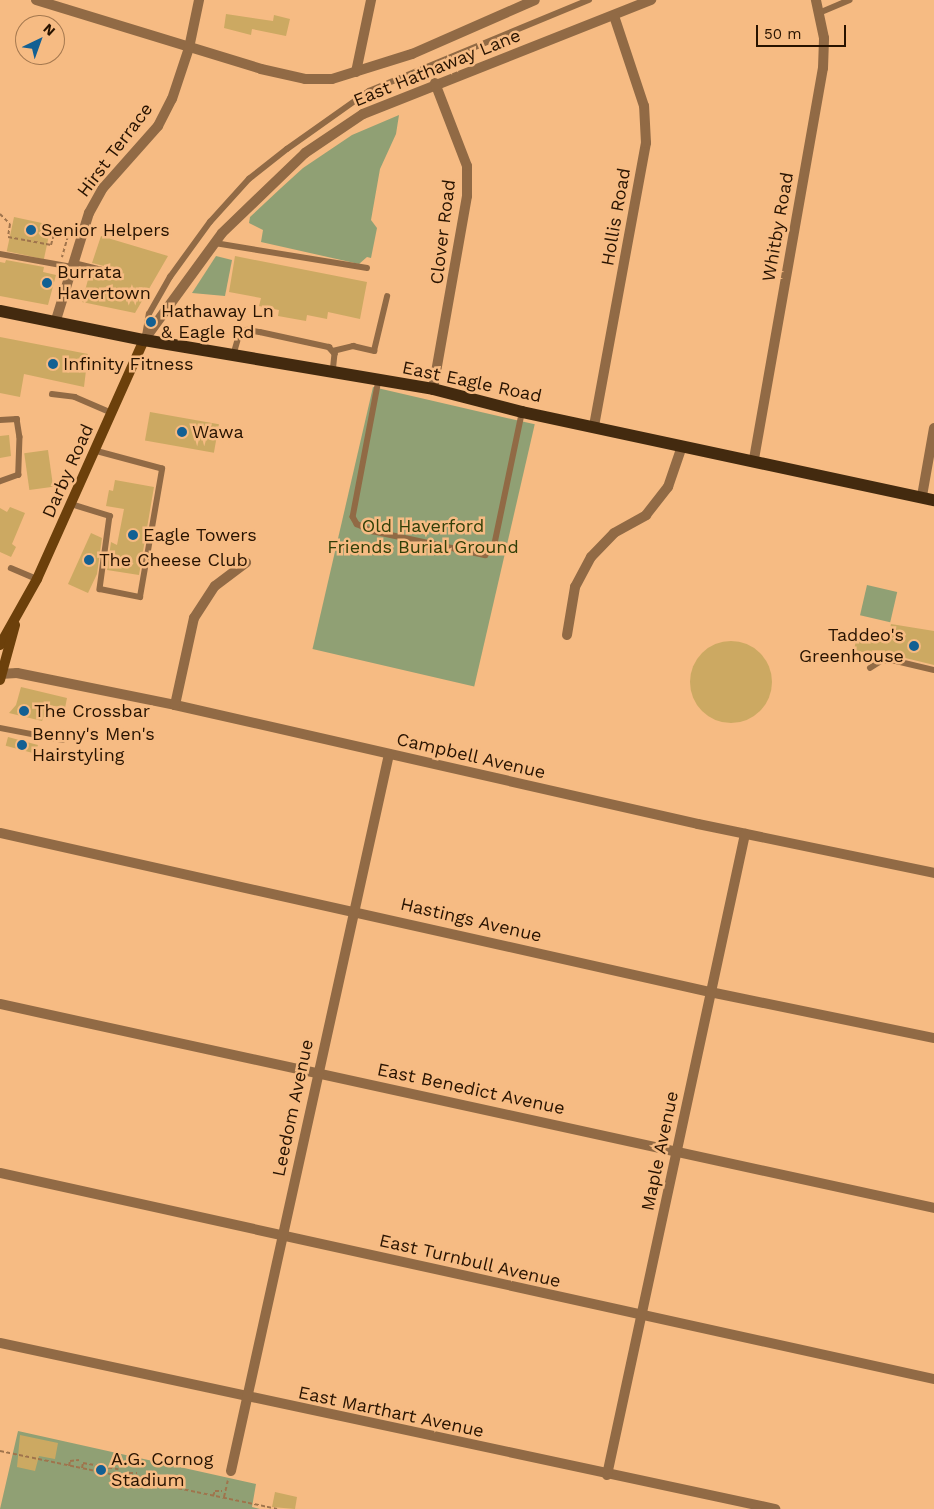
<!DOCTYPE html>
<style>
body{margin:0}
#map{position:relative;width:934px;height:1509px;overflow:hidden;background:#f6bb83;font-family:"Work Sans",sans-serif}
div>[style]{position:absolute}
.green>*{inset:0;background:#90a074;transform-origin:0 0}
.building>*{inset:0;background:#cca962;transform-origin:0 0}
.round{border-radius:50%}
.path>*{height:2px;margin-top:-1px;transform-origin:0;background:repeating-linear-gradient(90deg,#9f744c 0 4px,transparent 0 6.5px)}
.lane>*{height:5.5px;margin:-2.75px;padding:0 2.75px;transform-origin:2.75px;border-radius:2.75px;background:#916a45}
.street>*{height:10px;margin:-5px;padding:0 5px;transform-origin:5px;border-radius:5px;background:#916a45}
.secondary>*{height:10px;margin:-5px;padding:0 5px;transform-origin:5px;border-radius:5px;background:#6c400b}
.primary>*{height:12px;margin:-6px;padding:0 6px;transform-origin:6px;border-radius:6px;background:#432a0f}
.dots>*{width:14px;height:14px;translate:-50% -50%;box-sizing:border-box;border:2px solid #f6bb83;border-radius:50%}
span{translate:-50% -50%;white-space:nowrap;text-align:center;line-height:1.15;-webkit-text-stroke:5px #f6bb83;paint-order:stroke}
.street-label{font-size:18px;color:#281300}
.poi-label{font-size:18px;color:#281300}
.left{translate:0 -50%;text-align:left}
.right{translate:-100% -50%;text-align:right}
.park-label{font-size:18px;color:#313f08}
.north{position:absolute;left:15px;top:15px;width:50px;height:50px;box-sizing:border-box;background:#f6bb83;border:1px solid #a4784f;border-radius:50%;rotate:42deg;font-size:14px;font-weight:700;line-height:20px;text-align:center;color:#281300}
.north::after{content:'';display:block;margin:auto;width:18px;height:22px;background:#136093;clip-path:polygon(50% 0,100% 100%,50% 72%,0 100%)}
.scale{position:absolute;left:756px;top:25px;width:90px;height:22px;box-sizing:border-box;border:2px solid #281300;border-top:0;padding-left:6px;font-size:15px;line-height:18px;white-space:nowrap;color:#281300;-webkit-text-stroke:4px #f6bb83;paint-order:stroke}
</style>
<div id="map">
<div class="green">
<div style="clip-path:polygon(399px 115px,396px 134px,380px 169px,371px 220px,377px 228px,371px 258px,367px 257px,359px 264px,261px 242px,263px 230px,249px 223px,250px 217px,281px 188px,303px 168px,352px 135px)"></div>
<div style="clip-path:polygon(216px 256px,232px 260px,225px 296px,192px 293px)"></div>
<div style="left:373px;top:387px;width:166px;height:269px;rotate:13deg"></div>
<div style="left:867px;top:585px;width:31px;height:31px;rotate:13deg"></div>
<div style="clip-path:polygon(18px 1431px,256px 1484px,252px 1507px,260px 1509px,0 1509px)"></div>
</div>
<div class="building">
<div style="clip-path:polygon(226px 14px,273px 21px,274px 15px,290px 19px,286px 36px,252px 29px,251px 35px,224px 28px)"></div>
<div style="left:14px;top:217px;width:38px;height:35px;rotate:12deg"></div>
<div style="clip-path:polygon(101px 236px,168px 256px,135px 313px,82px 302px,90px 272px,117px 279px,122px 276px,120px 270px,92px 263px)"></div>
<div style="clip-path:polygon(235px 256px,367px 282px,360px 319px,328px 312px,327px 319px,307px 315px,306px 321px,278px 316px,279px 310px,259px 306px,261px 298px,229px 292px)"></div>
<div style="clip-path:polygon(6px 260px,44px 267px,43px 272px,56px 275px,48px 305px,0 296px,0 262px,5px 263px)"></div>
<div style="clip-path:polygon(0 337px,88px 354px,84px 387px,24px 374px,20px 397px,0 393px)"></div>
<div style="left:150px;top:412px;width:70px;height:29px;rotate:10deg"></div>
<div style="clip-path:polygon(9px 435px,11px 456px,0 458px,0 436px)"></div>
<div style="left:48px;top:450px;width:37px;height:24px;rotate:82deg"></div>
<div style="clip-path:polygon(115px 480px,154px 487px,139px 575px,107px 570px,111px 542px,117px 545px,124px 509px,106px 506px,109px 490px,113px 491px)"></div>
<div style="clip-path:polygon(10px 507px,25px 513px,12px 544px,16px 547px,11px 557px,0 552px,0 508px,7px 512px)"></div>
<div style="clip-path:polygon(91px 533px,102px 538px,97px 574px,88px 593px,68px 584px)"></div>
<div style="clip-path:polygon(891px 624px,934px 631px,934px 665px,893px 655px,854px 651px,857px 633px,888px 639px)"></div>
<div class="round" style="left:690px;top:641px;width:82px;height:82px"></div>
<div style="clip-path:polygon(21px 687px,67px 698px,65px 708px,49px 705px,42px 721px,9px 713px,16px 705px)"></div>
<div style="left:8px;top:737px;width:31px;height:9px;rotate:15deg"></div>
<div style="clip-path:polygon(20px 1435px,58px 1443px,55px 1459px,39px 1456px,35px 1471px,17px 1467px)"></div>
<div style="clip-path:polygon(275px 1492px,297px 1497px,295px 1509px,272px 1507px)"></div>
</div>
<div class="path">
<div style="left:0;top:214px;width:14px;rotate:45deg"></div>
<div style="left:10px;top:224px;width:13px;rotate:99deg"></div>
<div style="left:8px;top:237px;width:44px;rotate:10.5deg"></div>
<div style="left:51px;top:245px;width:11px;rotate:-75deg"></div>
<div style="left:54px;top:234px;width:14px;rotate:8deg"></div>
<div style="left:68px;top:236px;width:22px;rotate:106deg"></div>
<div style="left:0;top:1451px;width:283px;rotate:11.8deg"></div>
<div style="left:69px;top:1466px;width:5px;rotate:-79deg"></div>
<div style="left:70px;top:1461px;width:9px;rotate:-6deg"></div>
<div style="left:82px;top:1468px;width:5px;rotate:-79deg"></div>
<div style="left:83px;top:1463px;width:36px;rotate:10deg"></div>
<div style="left:156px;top:1477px;width:9px;rotate:27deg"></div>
<div style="left:164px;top:1481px;width:4px;rotate:104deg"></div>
<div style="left:128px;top:1478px;width:5px;rotate:-79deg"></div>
<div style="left:129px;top:1473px;width:8px"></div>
<div style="left:213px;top:1496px;width:5px;rotate:-68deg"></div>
<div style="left:215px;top:1491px;width:7px"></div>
<div style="left:224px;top:1497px;width:17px;rotate:-77deg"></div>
</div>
<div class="lane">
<div style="left:819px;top:13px;width:33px;rotate:-23deg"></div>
<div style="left:215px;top:243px;width:154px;rotate:9.3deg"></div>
<div style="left:0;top:254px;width:73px;rotate:10.2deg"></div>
<div style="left:74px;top:263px;width:45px;rotate:14deg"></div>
<div style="left:145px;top:336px;width:22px;rotate:-80deg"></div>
<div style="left:149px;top:314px;width:43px;rotate:-60.4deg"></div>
<div style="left:170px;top:277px;width:68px;rotate:-54deg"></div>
<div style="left:210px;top:222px;width:58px;rotate:-47.8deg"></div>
<div style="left:249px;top:179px;width:48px;rotate:-38.3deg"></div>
<div style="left:287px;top:149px;width:100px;rotate:-35.3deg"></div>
<div style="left:369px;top:91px;width:238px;rotate:-22.5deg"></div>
<div style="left:333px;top:351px;width:21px;rotate:-14deg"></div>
<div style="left:353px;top:346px;width:22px;rotate:13deg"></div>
<div style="left:374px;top:351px;width:56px;rotate:-76.5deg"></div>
<div style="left:233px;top:356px;width:22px;rotate:-74deg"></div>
<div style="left:239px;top:335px;width:9px;rotate:-32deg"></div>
<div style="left:247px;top:330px;width:13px;rotate:9deg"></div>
<div style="left:260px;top:332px;width:71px;rotate:12.3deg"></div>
<div style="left:329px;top:347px;width:9px;rotate:49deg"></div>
<div style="left:335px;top:354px;width:18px;rotate:96deg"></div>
<div style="left:379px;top:380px;width:139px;rotate:100.7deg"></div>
<div style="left:353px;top:517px;width:8px;rotate:60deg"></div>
<div style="left:357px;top:524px;width:17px;rotate:25deg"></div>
<div style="left:372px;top:531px;width:116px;rotate:12deg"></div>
<div style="left:485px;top:555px;width:6px;rotate:-39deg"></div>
<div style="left:490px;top:551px;width:6px;rotate:-51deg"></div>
<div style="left:494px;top:546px;width:137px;rotate:-78.2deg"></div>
<div style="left:52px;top:394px;width:23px;rotate:7deg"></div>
<div style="left:75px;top:397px;width:40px;rotate:23.4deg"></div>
<div style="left:0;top:420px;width:17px;rotate:-3deg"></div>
<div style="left:17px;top:419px;width:18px;rotate:81deg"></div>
<div style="left:20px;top:437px;width:38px;rotate:92deg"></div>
<div style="left:19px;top:475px;width:20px;rotate:160deg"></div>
<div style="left:71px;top:504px;width:41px;rotate:17.1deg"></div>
<div style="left:110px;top:516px;width:74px;rotate:97.8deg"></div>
<div style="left:100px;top:589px;width:41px;rotate:11.3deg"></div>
<div style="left:140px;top:597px;width:130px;rotate:-80.2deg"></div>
<div style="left:162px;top:469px;width:69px;rotate:-165deg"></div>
<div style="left:11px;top:568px;width:28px;rotate:23deg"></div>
<div style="left:870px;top:668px;width:13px;rotate:-32deg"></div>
<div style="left:881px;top:661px;width:11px;rotate:-5deg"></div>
<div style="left:892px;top:660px;width:43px;rotate:13.4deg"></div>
<div style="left:0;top:728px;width:64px;rotate:10.8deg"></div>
</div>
<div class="street">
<div style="left:36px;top:0;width:235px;rotate:17deg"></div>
<div style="left:261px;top:69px;width:45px;rotate:12.8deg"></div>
<div style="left:305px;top:79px;width:27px"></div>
<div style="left:332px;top:79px;width:84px;rotate:-17.4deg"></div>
<div style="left:412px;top:54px;width:134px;rotate:-23.7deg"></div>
<div style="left:356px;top:72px;width:74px;rotate:-78.2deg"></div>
<div style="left:56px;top:320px;width:112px;rotate:-72.9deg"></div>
<div style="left:89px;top:213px;width:29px;rotate:-61deg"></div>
<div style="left:103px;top:188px;width:83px;rotate:-48.4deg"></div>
<div style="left:158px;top:126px;width:30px;rotate:-63deg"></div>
<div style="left:172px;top:99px;width:54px;rotate:-71.6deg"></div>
<div style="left:189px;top:48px;width:49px;rotate:-78.2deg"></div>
<div style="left:144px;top:340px;width:132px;rotate:-53.9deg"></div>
<div style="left:222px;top:233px;width:115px;rotate:-43.9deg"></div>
<div style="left:305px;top:153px;width:70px;rotate:-33.9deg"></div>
<div style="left:363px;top:114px;width:310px;rotate:-21.6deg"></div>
<div style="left:433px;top:389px;width:196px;rotate:-80deg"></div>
<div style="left:467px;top:196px;width:30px;rotate:-90deg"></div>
<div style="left:467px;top:166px;width:89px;rotate:-111.1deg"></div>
<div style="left:594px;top:426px;width:288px;rotate:-79.6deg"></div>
<div style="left:646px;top:143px;width:37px;rotate:-93deg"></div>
<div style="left:644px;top:106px;width:95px;rotate:-108.4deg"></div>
<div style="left:754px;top:459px;width:397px;rotate:-80deg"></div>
<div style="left:823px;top:68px;width:30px;rotate:-88deg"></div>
<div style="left:824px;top:38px;width:39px;rotate:-102deg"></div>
<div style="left:922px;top:496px;width:69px;rotate:-80deg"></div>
<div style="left:567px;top:635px;width:49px;rotate:-80.5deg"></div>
<div style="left:575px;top:587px;width:34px;rotate:-62deg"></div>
<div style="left:591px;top:557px;width:33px;rotate:-46deg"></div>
<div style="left:614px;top:533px;width:37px;rotate:-29deg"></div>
<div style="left:646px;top:515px;width:36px;rotate:-52deg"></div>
<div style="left:668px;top:487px;width:43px;rotate:-71.1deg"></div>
<div style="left:0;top:674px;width:17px;rotate:-3deg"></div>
<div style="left:17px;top:673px;width:161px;rotate:11.4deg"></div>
<div style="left:175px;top:705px;width:536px;rotate:12.82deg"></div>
<div style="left:698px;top:824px;width:241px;rotate:11.7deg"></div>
<div style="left:175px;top:705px;width:89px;rotate:-77.7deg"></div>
<div style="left:194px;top:618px;width:38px;rotate:-57deg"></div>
<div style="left:215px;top:586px;width:39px;rotate:-37deg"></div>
<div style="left:0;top:833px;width:728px;rotate:12.62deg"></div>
<div style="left:710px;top:992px;width:229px;rotate:11.6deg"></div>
<div style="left:0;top:1004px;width:956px;rotate:12.32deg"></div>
<div style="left:0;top:1173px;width:956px;rotate:12.44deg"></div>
<div style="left:0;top:1343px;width:793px;rotate:12.09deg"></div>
<div style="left:231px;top:1471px;width:734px;rotate:-77.57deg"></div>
<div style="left:607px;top:1475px;width:656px;rotate:-77.85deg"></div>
</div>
<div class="secondary">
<div style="left:0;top:645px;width:76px;rotate:-60.7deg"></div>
<div style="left:37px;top:579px;width:262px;rotate:-65.9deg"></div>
<div style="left:0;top:680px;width:57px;rotate:-74.7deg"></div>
</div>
<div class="primary">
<div style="left:0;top:311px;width:147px;rotate:11.4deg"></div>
<div style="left:144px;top:340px;width:293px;rotate:9.6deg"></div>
<div style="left:433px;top:389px;width:92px;rotate:14.5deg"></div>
<div style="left:522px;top:412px;width:421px;rotate:12.1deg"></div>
</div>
<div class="dots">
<div style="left:31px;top:230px;background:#136093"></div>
<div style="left:47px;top:283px;background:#136093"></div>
<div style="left:151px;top:322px;background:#136093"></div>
<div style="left:53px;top:364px;background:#136093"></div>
<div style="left:182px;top:432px;background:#136093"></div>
<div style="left:133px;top:535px;background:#136093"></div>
<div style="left:89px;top:560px;background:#136093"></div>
<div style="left:914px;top:646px;background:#136093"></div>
<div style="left:24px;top:711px;background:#136093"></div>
<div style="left:22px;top:745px;background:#136093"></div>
<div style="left:101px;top:1470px;background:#136093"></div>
</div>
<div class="street-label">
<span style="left:437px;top:68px;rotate:-22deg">East Hathaway Lane</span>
<span style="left:115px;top:150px;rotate:-53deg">Hirst Terrace</span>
<span style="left:616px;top:217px;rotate:-80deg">Hollis Road</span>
<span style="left:778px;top:227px;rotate:-80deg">Whitby Road</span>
<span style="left:443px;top:232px;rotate:-83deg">Clover Road</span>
<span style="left:472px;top:382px;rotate:12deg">East Eagle Road</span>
<span style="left:68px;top:471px;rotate:-66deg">Darby Road</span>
<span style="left:471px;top:756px;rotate:13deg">Campbell Avenue</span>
<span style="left:471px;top:920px;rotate:13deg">Hastings Avenue</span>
<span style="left:471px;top:1089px;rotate:12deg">East Benedict Avenue</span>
<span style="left:293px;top:1108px;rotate:-78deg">Leedom Avenue</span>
<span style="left:660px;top:1151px;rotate:-78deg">Maple Avenue</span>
<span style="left:470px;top:1261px;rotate:13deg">East Turnbull Avenue</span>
<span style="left:391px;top:1412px;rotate:12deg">East Marthart Avenue</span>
</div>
<div class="poi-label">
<span class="left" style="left:41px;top:230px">Senior Helpers</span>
<span class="left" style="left:57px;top:283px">Burrata<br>Havertown</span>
<span class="left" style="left:161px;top:322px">Hathaway Ln<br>&amp; Eagle Rd</span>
<span class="left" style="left:63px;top:364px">Infinity Fitness</span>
<span class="left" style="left:192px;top:432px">Wawa</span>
<span class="left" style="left:143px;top:535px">Eagle Towers</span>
<span class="left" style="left:99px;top:560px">The Cheese Club</span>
<span class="right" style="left:904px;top:646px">Taddeo's<br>Greenhouse</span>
<span class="left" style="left:34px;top:711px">The Crossbar</span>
<span class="left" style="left:32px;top:745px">Benny's Men's<br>Hairstyling</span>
<span class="left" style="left:111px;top:1470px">A.G. Cornog<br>Stadium</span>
</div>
<div class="park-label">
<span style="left:423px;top:537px">Old Haverford<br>Friends Burial Ground</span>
</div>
<div class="north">N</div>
<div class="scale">50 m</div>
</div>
